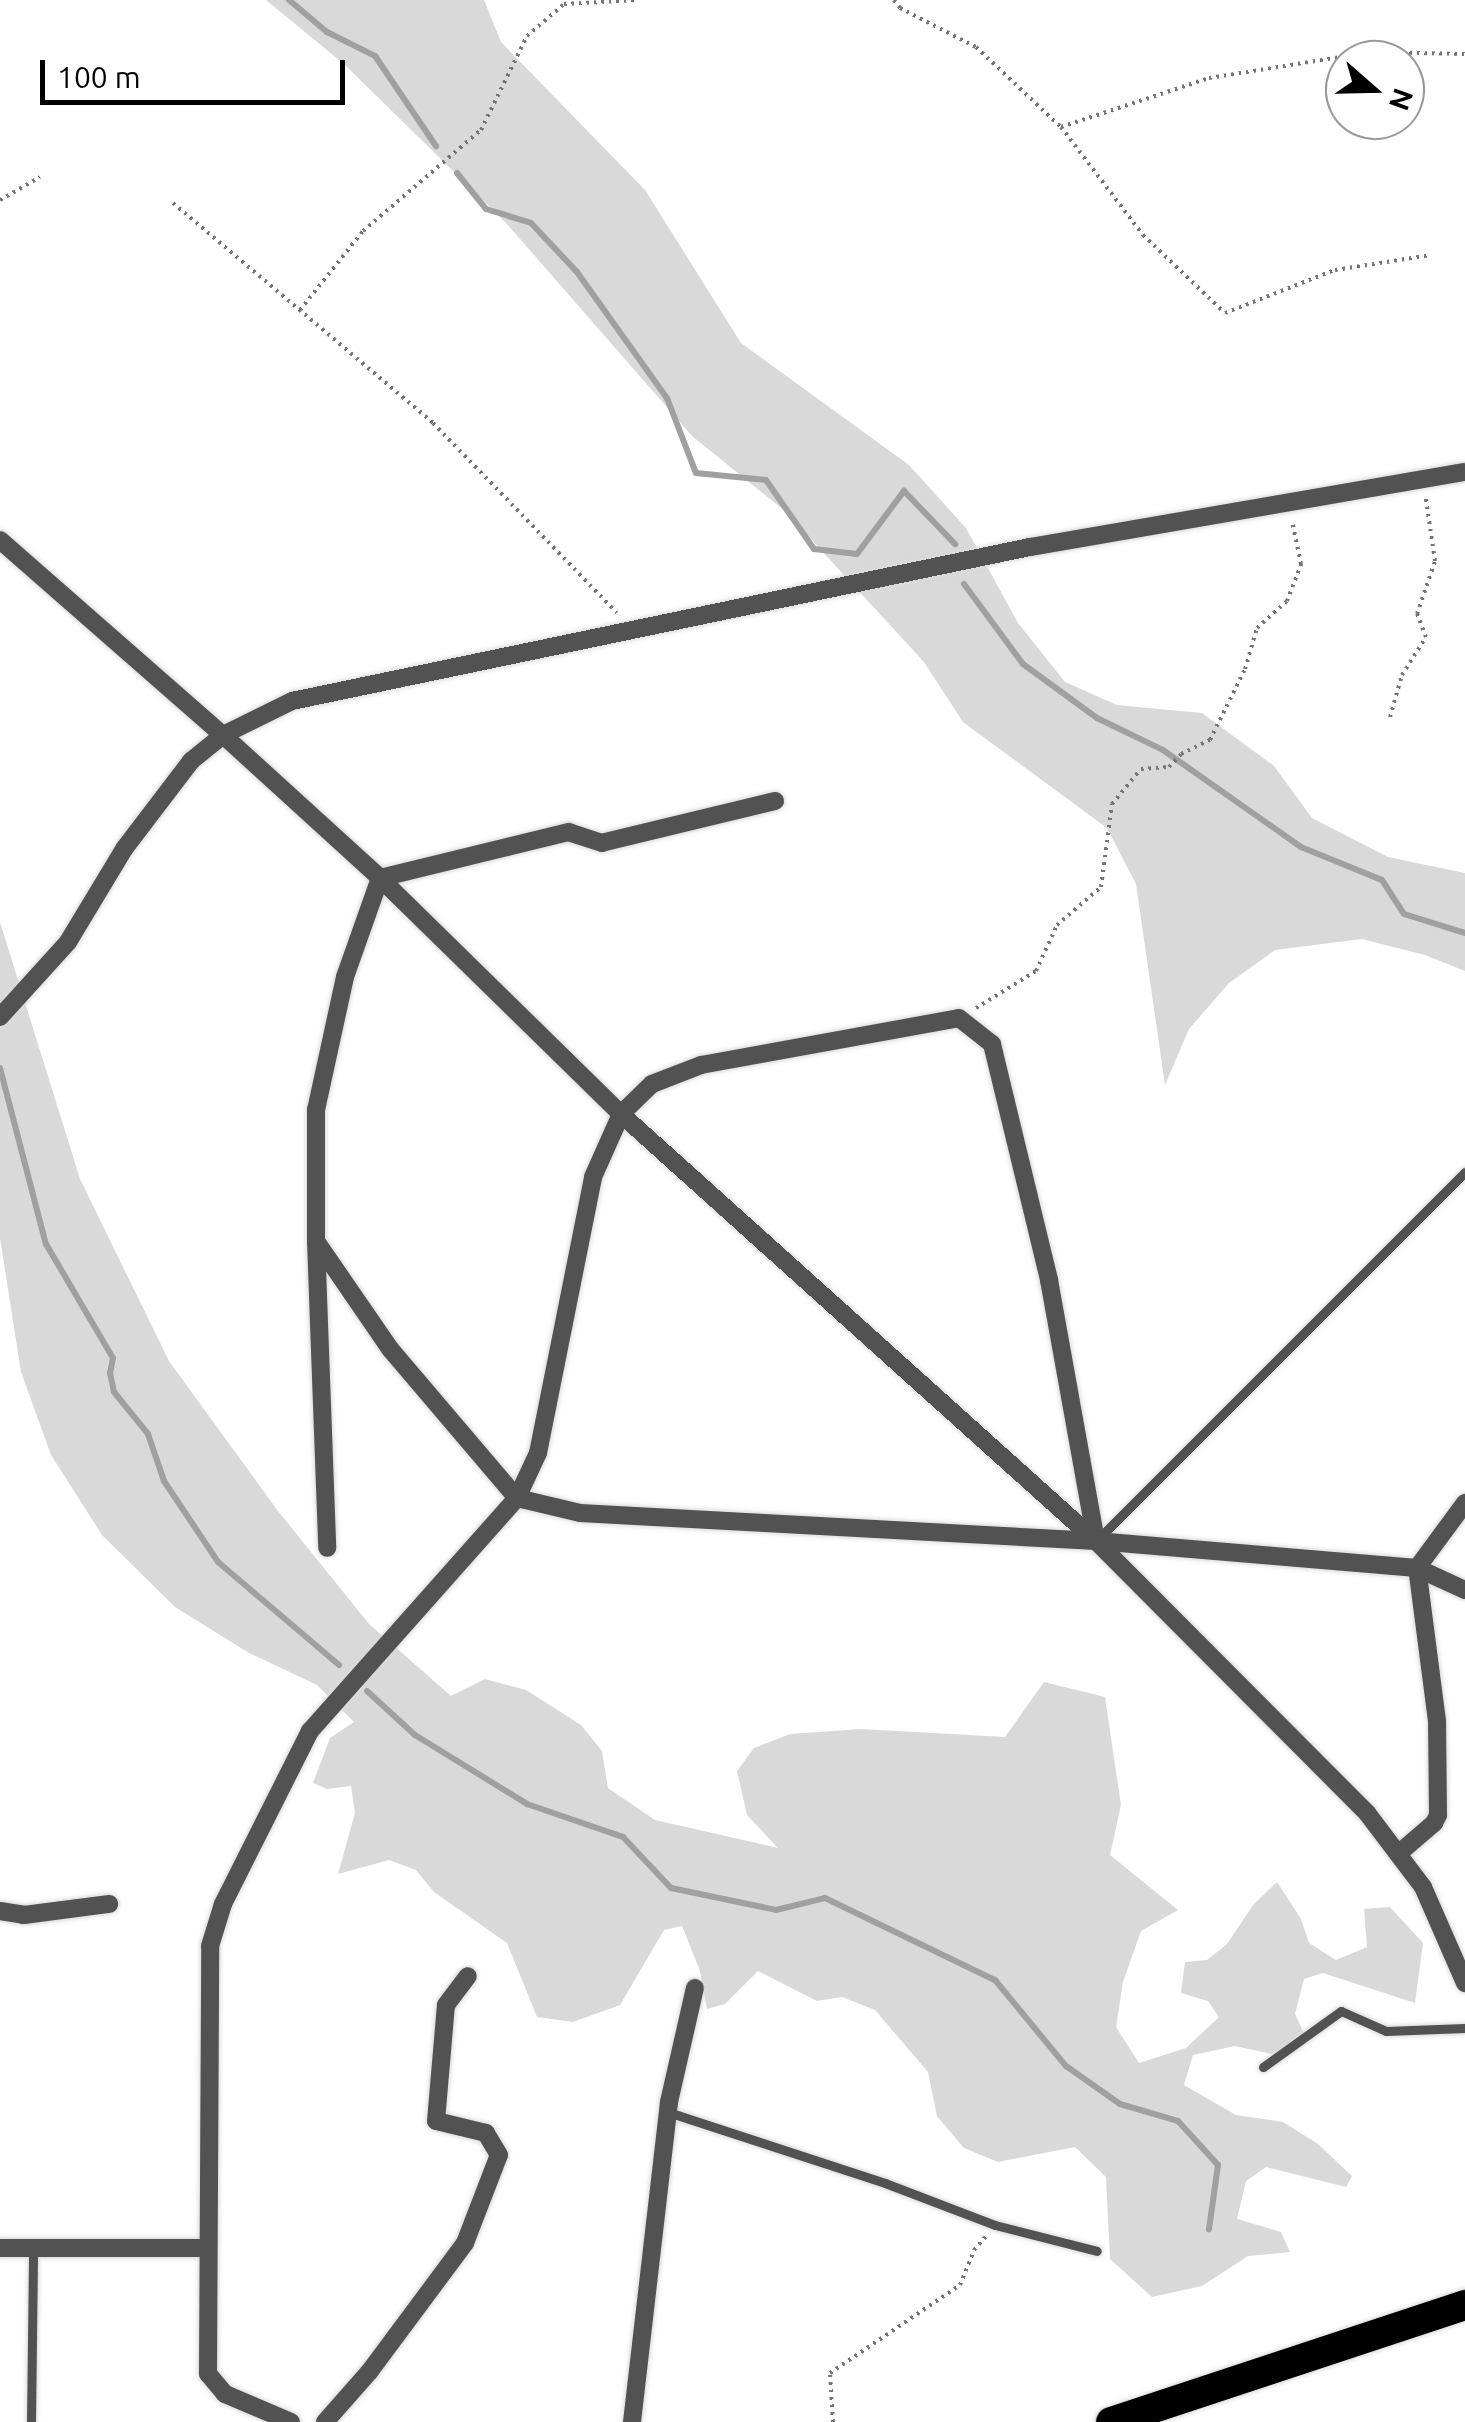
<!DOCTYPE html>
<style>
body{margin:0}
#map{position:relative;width:1465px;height:2422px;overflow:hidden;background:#fff;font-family:Ubuntu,sans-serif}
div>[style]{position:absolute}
.green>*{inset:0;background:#d9d9d9}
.stream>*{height:6px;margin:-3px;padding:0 3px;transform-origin:3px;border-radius:3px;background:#a0a0a0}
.path>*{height:4px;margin-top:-2px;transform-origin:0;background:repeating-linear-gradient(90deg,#747474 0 2.5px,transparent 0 7.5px)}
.roads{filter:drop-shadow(0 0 2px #dbdbdb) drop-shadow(0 0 2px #dbdbdb)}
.lane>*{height:9px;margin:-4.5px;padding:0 4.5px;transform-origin:4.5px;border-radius:4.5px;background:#525252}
.street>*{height:18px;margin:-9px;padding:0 9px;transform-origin:9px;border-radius:9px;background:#525252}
.highway>*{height:30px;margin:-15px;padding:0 15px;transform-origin:15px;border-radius:15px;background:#000}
span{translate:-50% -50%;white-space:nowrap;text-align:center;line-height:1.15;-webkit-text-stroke:8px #fff;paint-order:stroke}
.north{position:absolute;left:1325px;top:40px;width:100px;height:100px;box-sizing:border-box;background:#fff;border:2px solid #999;border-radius:50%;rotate:110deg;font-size:28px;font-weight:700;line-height:40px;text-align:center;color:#000}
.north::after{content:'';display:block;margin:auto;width:35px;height:45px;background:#000;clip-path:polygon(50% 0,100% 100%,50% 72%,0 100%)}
.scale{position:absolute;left:40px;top:60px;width:305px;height:45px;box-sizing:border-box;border:5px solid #000;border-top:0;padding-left:12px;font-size:30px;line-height:35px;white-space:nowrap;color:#000;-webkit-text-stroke:8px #fff;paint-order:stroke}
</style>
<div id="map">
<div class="green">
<div style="clip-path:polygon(266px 0,484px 0,501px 42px,645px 190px,741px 343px,909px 465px,966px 528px,1018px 623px,1065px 682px,1117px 705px,1202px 713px,1274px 766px,1312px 818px,1388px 857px,1465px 873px,1465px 971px,1425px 955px,1362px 939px,1275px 950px,1229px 983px,1189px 1029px,1165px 1085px,1136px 884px,1107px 828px,963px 722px,924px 662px,786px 512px,692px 436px,507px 224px,345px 65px)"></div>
<div style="clip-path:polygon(0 922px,80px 1179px,169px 1361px,278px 1511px,369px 1624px,451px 1696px,485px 1679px,526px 1690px,581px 1725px,602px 1751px,608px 1788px,655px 1820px,778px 1848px,747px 1815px,737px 1771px,754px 1748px,790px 1734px,861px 1729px,1005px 1737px,1044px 1682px,1105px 1697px,1121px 1805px,1110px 1855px,1178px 1910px,1141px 1931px,1123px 1982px,1116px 2027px,1139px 2063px,1186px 2048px,1219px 2017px,1208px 2001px,1181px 1993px,1185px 1962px,1207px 1960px,1227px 1944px,1253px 1905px,1277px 1882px,1301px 1919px,1309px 1943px,1336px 1960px,1367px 1947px,1364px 1909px,1390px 1907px,1423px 1943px,1415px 2003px,1323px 1973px,1304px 1979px,1295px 2014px,1307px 2040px,1276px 2055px,1235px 2046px,1193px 2055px,1184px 2085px,1236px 2115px,1283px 2122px,1318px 2144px,1352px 2176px,1346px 2187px,1266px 2167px,1246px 2181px,1237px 2219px,1281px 2232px,1290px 2252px,1248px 2256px,1202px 2286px,1152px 2297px,1110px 2259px,1106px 2177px,1075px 2147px,998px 2162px,964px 2148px,937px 2116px,928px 2072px,875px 2010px,842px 1997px,817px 2001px,758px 1971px,725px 2004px,707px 2009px,700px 1971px,682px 1926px,664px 1930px,620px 2005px,573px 2022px,537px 2017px,507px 1943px,434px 1892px,416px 1870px,389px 1860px,338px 1874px,355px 1813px,351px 1786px,327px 1789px,313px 1783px,330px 1738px,354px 1722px,317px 1685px,249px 1653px,175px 1607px,102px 1535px,51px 1455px,21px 1372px,0 1238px)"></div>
</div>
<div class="stream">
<div style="left:289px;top:0;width:50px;rotate:40.1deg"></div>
<div style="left:327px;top:32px;width:54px;rotate:26.6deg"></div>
<div style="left:375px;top:56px;width:109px;rotate:55.9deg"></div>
<div style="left:457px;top:173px;width:46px;rotate:51.1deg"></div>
<div style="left:486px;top:209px;width:47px;rotate:17.3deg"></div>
<div style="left:531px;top:223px;width:67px;rotate:46.8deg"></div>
<div style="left:577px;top:272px;width:155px;rotate:54.5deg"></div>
<div style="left:667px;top:398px;width:80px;rotate:68.9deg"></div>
<div style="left:696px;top:473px;width:70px;rotate:5.7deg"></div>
<div style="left:766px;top:480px;width:84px;rotate:55.2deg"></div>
<div style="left:814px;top:549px;width:43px;rotate:6.6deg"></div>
<div style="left:857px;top:554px;width:79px;rotate:-53.3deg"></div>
<div style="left:904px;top:491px;width:74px;rotate:46.1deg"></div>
<div style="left:964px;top:584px;width:99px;rotate:53.6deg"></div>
<div style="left:1023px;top:664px;width:92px;rotate:36.1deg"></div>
<div style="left:1097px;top:718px;width:73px;rotate:25.9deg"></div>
<div style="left:1163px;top:750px;width:169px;rotate:35.1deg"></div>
<div style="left:1301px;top:847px;width:87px;rotate:22.2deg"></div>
<div style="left:1382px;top:880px;width:40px;rotate:57.1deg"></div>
<div style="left:1404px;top:914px;width:64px;rotate:17.3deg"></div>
<div style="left:0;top:1068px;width:182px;rotate:75.4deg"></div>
<div style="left:46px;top:1244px;width:132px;rotate:59.6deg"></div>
<div style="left:113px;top:1358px;width:15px;rotate:101deg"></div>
<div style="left:110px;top:1373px;width:19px;rotate:78deg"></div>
<div style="left:114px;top:1392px;width:54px;rotate:51deg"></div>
<div style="left:148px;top:1434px;width:50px;rotate:71.2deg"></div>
<div style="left:164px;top:1481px;width:97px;rotate:56.3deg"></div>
<div style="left:218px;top:1562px;width:159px;rotate:40.4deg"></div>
<div style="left:367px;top:1691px;width:65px;rotate:42.5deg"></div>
<div style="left:415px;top:1735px;width:132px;rotate:31.6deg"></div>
<div style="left:527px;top:1804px;width:102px;rotate:19deg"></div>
<div style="left:623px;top:1837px;width:70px;rotate:46.7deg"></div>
<div style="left:671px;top:1888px;width:107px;rotate:11.8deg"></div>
<div style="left:776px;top:1910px;width:50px;rotate:-13.8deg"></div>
<div style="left:825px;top:1898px;width:189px;rotate:25.8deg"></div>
<div style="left:995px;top:1980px;width:112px;rotate:50.5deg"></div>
<div style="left:1066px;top:2066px;width:66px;rotate:35.1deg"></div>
<div style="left:1120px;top:2104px;width:60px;rotate:16.3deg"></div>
<div style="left:1178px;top:2121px;width:59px;rotate:47.7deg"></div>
<div style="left:1218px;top:2165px;width:65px;rotate:98deg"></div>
</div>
<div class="path">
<div style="left:894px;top:0;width:10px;rotate:53deg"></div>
<div style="left:900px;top:8px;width:85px;rotate:27.2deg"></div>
<div style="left:976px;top:47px;width:117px;rotate:43.3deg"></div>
<div style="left:1061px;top:127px;width:136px;rotate:52.8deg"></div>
<div style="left:1143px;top:235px;width:113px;rotate:43.6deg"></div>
<div style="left:1225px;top:313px;width:118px;rotate:-21.4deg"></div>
<div style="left:1335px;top:270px;width:97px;rotate:-8.9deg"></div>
<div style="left:1061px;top:127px;width:156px;rotate:-18.3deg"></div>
<div style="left:1209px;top:78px;width:165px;rotate:-9.1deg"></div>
<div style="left:1372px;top:52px;width:93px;rotate:1.2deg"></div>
<div style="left:0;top:200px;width:46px;rotate:-29.9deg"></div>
<div style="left:173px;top:203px;width:341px;rotate:40.2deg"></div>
<div style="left:433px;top:423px;width:264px;rotate:45.9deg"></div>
<div style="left:300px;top:310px;width:101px;rotate:-51.4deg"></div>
<div style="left:363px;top:231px;width:155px;rotate:-40.6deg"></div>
<div style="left:481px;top:130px;width:105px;rotate:-63.9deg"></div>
<div style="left:527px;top:36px;width:49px;rotate:-40.9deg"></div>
<div style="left:564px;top:4px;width:73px;rotate:-3.1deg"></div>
<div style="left:1390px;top:717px;width:44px;rotate:-74.1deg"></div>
<div style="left:1402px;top:675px;width:45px;rotate:-57.7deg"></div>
<div style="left:1426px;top:637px;width:25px;rotate:-111deg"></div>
<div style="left:1417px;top:614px;width:56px;rotate:-71.2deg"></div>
<div style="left:1435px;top:561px;width:63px;rotate:-98.3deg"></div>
<div style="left:976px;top:1008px;width:70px;rotate:-31.7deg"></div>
<div style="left:1036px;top:971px;width:51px;rotate:-65.5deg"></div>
<div style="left:1057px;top:925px;width:58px;rotate:-40.8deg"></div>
<div style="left:1101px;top:887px;width:84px;rotate:-82.5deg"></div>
<div style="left:1112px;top:804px;width:45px;rotate:-50.4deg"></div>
<div style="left:1141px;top:769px;width:28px;rotate:-4deg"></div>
<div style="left:1169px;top:767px;width:18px;rotate:-47deg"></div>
<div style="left:1181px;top:754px;width:32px;rotate:-26deg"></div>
<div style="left:1210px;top:740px;width:79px;rotate:-63.8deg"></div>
<div style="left:1245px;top:669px;width:43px;rotate:-73.7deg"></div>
<div style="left:1257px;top:628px;width:40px;rotate:-42deg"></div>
<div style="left:1287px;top:601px;width:40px;rotate:-69deg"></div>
<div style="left:1301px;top:564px;width:44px;rotate:-101.8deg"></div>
<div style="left:833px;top:2422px;width:49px;rotate:-93.5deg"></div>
<div style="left:830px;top:2373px;width:157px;rotate:-34.1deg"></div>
<div style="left:960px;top:2285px;width:38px;rotate:-68deg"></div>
<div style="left:974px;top:2250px;width:18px;rotate:-49deg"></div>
</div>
<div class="roads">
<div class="lane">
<div style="left:1098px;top:1539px;width:519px;rotate:-45deg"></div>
<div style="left:1263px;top:2067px;width:96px;rotate:-35.7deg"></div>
<div style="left:1341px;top:2011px;width:49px;rotate:24deg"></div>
<div style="left:1386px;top:2031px;width:79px;rotate:-2.2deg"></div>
<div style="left:668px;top:2112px;width:228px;rotate:18.1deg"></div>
<div style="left:885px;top:2183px;width:118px;rotate:20.9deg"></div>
<div style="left:995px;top:2225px;width:105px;rotate:14.3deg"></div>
<div style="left:31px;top:2422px;width:174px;rotate:-89.3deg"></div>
</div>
<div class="street">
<div style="left:0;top:540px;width:296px;rotate:41.2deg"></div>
<div style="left:223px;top:735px;width:212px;rotate:42.3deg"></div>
<div style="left:380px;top:878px;width:337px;rotate:44.4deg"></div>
<div style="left:621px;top:1114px;width:639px;rotate:41.95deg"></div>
<div style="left:1096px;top:1541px;width:384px;rotate:45.1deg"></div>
<div style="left:1367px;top:1813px;width:93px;rotate:52.9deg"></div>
<div style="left:1423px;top:1887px;width:105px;rotate:66.4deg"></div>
<div style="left:775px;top:801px;width:178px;rotate:166.4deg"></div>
<div style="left:602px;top:843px;width:35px;rotate:-162deg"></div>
<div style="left:569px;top:832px;width:195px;rotate:166.3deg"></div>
<div style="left:380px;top:878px;width:105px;rotate:109.5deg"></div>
<div style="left:345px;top:977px;width:136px;rotate:102.3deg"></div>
<div style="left:316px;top:1110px;width:131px;rotate:90deg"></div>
<div style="left:316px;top:1241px;width:132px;rotate:55.5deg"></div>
<div style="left:391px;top:1350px;width:194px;rotate:49.6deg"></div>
<div style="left:517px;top:1498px;width:65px;rotate:13.4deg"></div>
<div style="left:580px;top:1513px;width:517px;rotate:3.11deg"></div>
<div style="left:1096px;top:1541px;width:322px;rotate:4.8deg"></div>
<div style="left:1417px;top:1568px;width:53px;rotate:24.6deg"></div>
<div style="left:0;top:1017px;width:101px;rotate:-47.8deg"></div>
<div style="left:68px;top:942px;width:109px;rotate:-58.9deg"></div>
<div style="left:124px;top:849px;width:111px;rotate:-52.7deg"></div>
<div style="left:191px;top:761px;width:41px;rotate:-39.1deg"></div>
<div style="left:223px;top:735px;width:77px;rotate:-26.2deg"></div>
<div style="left:292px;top:701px;width:754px;rotate:-11.79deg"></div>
<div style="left:1030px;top:547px;width:441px;rotate:-9.8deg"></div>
<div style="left:316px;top:1241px;width:307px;rotate:87.9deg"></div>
<div style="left:1398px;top:1854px;width:48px;rotate:-40.7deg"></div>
<div style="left:1434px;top:1823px;width:9px;rotate:-63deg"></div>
<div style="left:1438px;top:1815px;width:94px;rotate:-90.6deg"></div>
<div style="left:1437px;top:1721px;width:154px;rotate:-97.4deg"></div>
<div style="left:1417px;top:1568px;width:81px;rotate:-53.6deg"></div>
<div style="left:0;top:1911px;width:24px;rotate:9deg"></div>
<div style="left:24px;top:1915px;width:86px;rotate:-7.4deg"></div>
<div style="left:0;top:2248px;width:206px"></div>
<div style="left:291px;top:2422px;width:72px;rotate:-157deg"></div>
<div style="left:225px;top:2394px;width:26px;rotate:-130deg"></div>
<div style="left:208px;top:2374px;width:428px;rotate:-89.7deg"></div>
<div style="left:210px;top:1946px;width:44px;rotate:-72.8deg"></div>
<div style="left:223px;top:1904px;width:194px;rotate:-63.3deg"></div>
<div style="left:310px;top:1731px;width:312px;rotate:-48.4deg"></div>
<div style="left:517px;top:1498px;width:50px;rotate:-65deg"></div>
<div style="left:538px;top:1453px;width:281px;rotate:-78.7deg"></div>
<div style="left:593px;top:1177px;width:69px;rotate:-66deg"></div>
<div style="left:621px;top:1114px;width:43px;rotate:-44.1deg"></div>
<div style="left:652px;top:1084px;width:53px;rotate:-21.2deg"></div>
<div style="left:701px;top:1065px;width:262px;rotate:-10.3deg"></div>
<div style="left:959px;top:1018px;width:42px;rotate:38.2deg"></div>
<div style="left:992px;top:1044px;width:243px;rotate:76.4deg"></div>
<div style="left:1049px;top:1280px;width:265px;rotate:79.8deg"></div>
<div style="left:325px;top:2422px;width:68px;rotate:-48.6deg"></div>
<div style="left:370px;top:2371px;width:159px;rotate:-53.4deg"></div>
<div style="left:465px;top:2243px;width:94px;rotate:-68.9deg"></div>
<div style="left:499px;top:2155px;width:26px;rotate:-121deg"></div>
<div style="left:486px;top:2133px;width:51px;rotate:-166.5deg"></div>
<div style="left:436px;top:2121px;width:116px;rotate:-85.1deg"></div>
<div style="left:446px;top:2005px;width:36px;rotate:-53deg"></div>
<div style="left:632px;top:2422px;width:322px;rotate:-83.4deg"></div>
<div style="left:669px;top:2102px;width:117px;rotate:-77.2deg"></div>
</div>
<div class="highway">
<div style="left:1111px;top:2422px;width:373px;rotate:-18.3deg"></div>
</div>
</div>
<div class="north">N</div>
<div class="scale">100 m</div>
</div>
